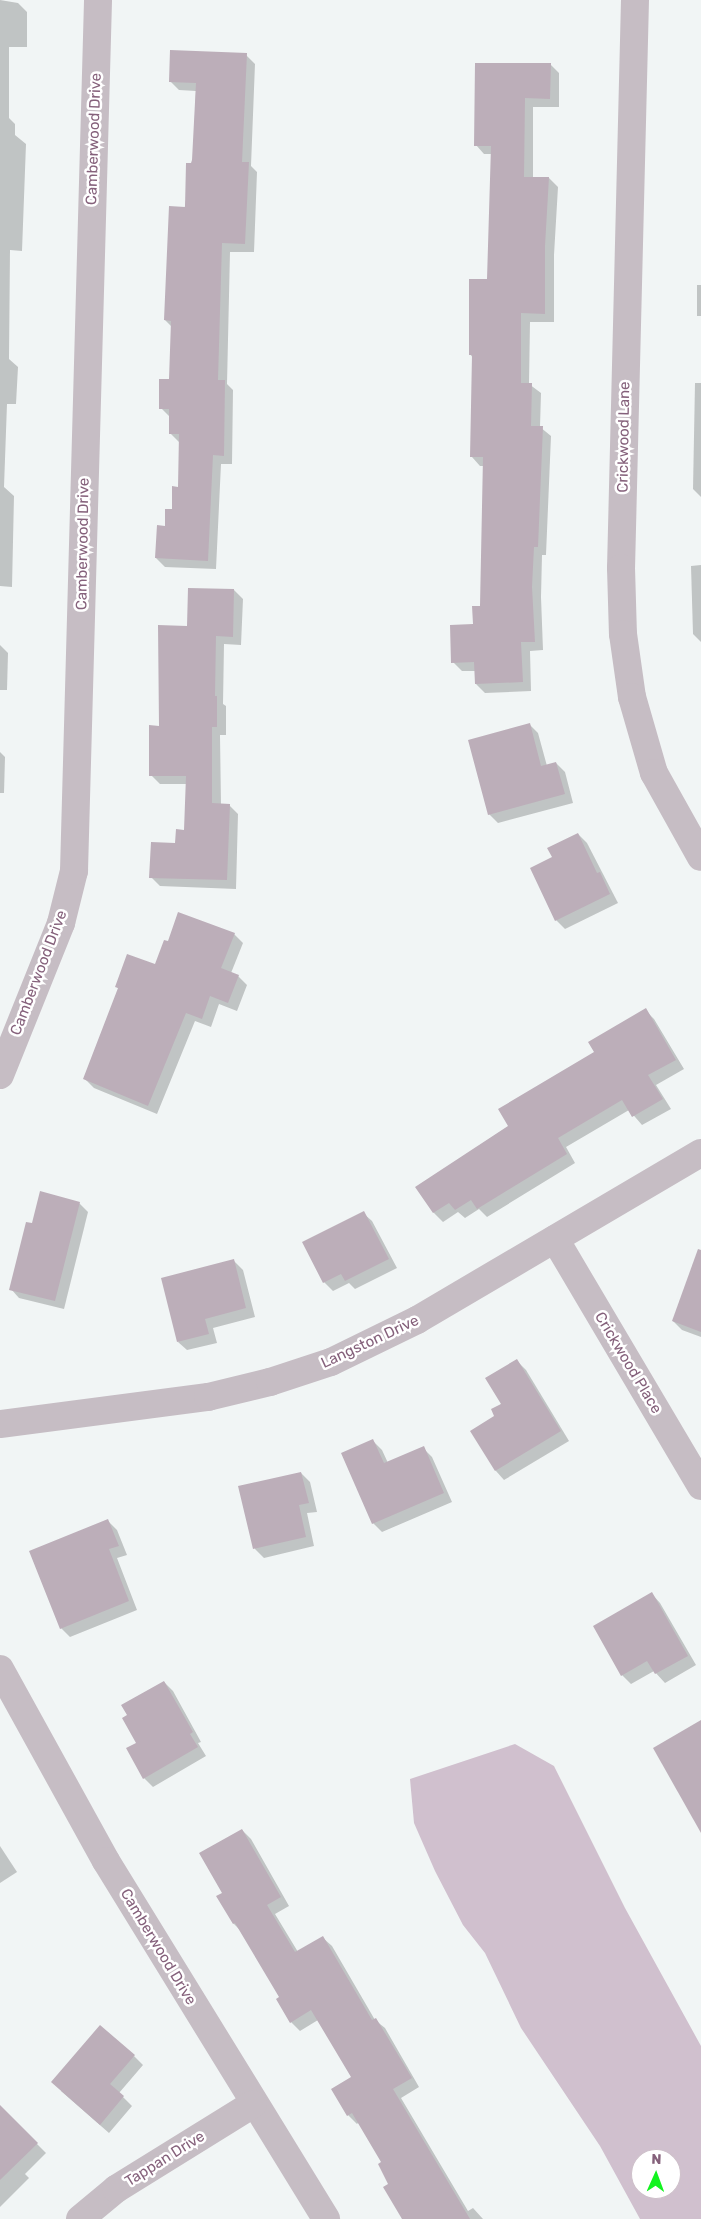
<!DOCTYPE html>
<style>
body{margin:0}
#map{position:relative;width:701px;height:2219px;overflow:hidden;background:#f1f5f5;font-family:Rubik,sans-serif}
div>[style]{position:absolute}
.water>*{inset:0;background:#d0c0ce}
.shadow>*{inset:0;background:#0003;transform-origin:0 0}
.building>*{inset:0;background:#bcaeb9}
.street>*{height:28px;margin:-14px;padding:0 14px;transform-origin:14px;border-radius:14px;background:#c6bdc4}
span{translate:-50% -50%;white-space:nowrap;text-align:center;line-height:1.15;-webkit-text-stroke:5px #fff;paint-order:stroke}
.street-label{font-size:15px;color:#85617b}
.north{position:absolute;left:631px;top:2149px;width:50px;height:50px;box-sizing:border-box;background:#fff;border:1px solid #cec0ca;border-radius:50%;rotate:2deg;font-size:14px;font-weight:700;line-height:20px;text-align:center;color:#85617b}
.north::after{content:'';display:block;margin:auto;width:18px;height:22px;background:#13f320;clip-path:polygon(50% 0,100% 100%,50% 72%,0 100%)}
</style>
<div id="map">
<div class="water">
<div style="clip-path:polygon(evenodd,515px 1744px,554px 1766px,625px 1908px,701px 2046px,701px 2219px,640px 2219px,600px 2146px,521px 2028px,485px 1953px,463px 1925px,435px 1871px,414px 1823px,410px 1779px,515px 1744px,641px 2159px,671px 2159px,671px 2189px,641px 2189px,641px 2159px)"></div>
</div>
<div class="shadow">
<div style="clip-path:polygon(0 0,18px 3px,27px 12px,27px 47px,9px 47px,9px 118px,15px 124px,15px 135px,26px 144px,22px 251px,10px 250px,9px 359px,18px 367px,16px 404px,7px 404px,4px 487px,14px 496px,12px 587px,0 586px)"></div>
<div style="clip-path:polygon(246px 55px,255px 64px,251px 166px,257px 172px,254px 252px,230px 252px,227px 384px,233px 390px,232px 464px,221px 464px,216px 569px,165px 567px,156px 558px,180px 488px,179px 442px,170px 433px,170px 417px,161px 408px,170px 380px,172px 327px,165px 320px,193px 160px,196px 91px,179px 90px,170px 81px)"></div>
<div style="clip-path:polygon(550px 64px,559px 73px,559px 107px,533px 107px,533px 178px,549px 178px,558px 187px,554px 255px,554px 322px,530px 322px,529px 384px,541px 393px,540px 427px,551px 436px,546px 555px,542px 555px,541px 597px,543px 650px,530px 651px,531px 691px,485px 693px,476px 684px,476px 671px,462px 671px,453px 662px,474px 625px,481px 607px,485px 466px,480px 466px,472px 457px,473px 358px,470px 354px,489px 280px,492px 154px,484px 154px,476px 145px)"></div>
<div style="left:697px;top:285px;width:4px;height:31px"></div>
<div style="clip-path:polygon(695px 383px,701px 383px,701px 497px,693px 489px)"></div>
<div style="clip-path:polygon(701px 565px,701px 642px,693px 634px,691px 566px)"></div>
<div style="clip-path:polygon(234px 590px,243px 599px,241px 645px,224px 644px,223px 704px,226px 706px,226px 735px,220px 735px,221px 805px,229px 805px,238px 814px,236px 889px,160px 886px,151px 877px,185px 831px,187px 784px,160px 784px,151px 775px,160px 727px,189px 627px)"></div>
<div style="clip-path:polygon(0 645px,8px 653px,7px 690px,0 690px)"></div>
<div style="clip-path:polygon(529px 724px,538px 733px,547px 766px,556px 763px,565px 772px,573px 803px,498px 823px,489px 814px)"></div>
<div style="clip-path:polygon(0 752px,5px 757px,4px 793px,0 793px)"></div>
<div style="clip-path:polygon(578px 834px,587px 843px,618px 903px,565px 929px,556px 920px,553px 858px)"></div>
<div style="clip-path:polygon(234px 934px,243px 943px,231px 973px,238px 976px,247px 985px,237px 1011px,219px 1004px,211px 1027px,195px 1021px,157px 1114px,94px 1088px,85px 1079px,119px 989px,116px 986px,156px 966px)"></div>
<div style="clip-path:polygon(645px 1010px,654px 1019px,684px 1069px,656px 1085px,671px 1109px,642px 1125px,629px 1110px,566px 1147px,575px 1163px,487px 1217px,479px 1209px,465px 1218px,458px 1212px,443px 1222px,434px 1213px,417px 1187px,509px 1126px)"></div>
<div style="clip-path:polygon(79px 1203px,88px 1212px,64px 1309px,19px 1298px,11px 1289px,33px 1225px)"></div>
<div style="clip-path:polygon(363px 1213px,372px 1221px,397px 1268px,355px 1289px,349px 1283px,333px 1291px,324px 1282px,304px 1243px)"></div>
<div style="clip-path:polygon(234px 1261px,243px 1270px,255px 1317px,213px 1328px,217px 1343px,187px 1350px,178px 1342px)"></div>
<div style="clip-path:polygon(701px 1276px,701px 1337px,682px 1330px,673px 1321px)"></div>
<div style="clip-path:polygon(517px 1361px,526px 1370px,569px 1441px,504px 1480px,496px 1471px,496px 1417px)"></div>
<div style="clip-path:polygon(373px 1441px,382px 1450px,388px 1463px,423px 1448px,432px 1457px,452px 1502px,382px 1532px,373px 1523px)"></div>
<div style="clip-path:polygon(301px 1473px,310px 1482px,317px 1512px,307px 1513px,314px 1546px,264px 1558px,255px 1549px,240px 1487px)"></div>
<div style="clip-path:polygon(108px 1521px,117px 1530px,127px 1555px,117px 1558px,137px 1610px,70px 1637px,61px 1628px)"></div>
<div style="clip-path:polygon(652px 1594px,660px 1603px,696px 1665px,665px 1683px,654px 1671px,631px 1684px,622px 1675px)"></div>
<div style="clip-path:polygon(164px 1682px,173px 1691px,201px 1742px,198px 1743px,206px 1756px,153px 1787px,144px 1778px,138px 1743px)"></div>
<div style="clip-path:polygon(242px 1830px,251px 1839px,289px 1906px,275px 1914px,298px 1952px,323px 1938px,332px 1946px,375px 2020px,385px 2028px,419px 2087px,401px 2098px,468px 2211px,473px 2208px,483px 2219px,405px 2219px,383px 2163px,359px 2122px,357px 2124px,348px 2115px,353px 2078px,318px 2020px,300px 2031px,291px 2022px,281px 1997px,243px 1933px,234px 1924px,218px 1897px,224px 1893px)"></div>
<div style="clip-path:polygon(0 1846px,17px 1872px,0 1883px)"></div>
<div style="clip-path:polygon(134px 2056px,143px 2065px,119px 2093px,132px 2106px,109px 2133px,61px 2091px)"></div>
<div style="clip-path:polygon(9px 2116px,46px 2153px,25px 2174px,29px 2178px,0 2207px,0 2125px)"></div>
</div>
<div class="building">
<div style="clip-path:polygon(170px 50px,247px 53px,242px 162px,249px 162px,245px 244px,222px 243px,218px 380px,225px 380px,224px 456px,213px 455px,208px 561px,155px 558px,157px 525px,165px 526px,165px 509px,172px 509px,172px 486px,178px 487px,179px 434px,169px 434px,169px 409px,159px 409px,159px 379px,169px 379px,171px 321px,164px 320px,169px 206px,185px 207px,186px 163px,191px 163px,192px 160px,196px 83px,169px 82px)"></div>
<div style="clip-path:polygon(475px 63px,551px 63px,550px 99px,525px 98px,524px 177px,549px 177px,545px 246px,545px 314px,521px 313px,521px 383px,532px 383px,531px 426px,543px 426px,538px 547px,534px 547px,532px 587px,535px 642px,521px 642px,523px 682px,475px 684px,474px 662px,451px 663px,450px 625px,473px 624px,472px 606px,480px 606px,483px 457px,470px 457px,472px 355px,469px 355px,469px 279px,487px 279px,491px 146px,474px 146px)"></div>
<div style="clip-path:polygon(188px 588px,234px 589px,233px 637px,216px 636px,215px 696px,217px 696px,217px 727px,212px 727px,212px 803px,230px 804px,227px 880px,149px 878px,151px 842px,175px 843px,176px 829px,184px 830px,186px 776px,149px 776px,149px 725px,159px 726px,158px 625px,187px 626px)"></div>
<div style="clip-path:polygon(530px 723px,541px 766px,556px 762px,565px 794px,488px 815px,468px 740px)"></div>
<div style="clip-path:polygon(578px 833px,597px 873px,600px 872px,610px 894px,555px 921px,530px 868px,552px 857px,547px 848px)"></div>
<div style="clip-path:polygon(178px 912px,235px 933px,221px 968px,239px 975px,228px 1003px,210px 996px,202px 1019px,186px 1013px,148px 1106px,83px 1079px,118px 988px,115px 987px,127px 954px,155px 964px,164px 940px,168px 941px)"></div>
<div style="clip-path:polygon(646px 1008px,676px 1060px,648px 1075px,663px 1099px,632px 1117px,622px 1100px,558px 1138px,567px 1154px,477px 1209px,471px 1200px,455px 1210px,449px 1203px,433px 1213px,415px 1187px,508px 1126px,498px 1109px,594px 1052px,588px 1042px)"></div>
<div style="clip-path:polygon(40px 1191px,80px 1202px,55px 1301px,9px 1290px,26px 1222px,32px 1223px)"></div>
<div style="clip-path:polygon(364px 1211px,389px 1259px,345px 1281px,341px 1274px,323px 1283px,302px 1242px)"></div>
<div style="clip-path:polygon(698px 1249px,701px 1250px,701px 1332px,672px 1321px)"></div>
<div style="clip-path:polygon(234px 1259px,246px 1308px,205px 1319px,209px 1334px,177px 1342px,161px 1278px)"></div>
<div style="clip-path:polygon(517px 1359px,561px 1431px,495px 1471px,470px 1431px,494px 1416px,491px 1409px,501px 1404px,485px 1378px)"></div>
<div style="clip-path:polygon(373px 1439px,384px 1463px,424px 1446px,444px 1493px,372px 1524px,341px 1453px)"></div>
<div style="clip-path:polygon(301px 1472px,309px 1503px,299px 1505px,306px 1537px,253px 1549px,238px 1486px)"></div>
<div style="clip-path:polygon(108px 1519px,119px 1546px,109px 1549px,129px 1601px,60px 1629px,29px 1551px)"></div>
<div style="clip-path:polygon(652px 1592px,688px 1656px,655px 1674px,647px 1661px,621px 1676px,593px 1626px)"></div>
<div style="clip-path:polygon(164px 1681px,193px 1732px,190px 1734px,198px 1747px,143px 1779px,126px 1748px,136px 1743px,122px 1718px,127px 1715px,121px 1705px)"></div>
<div style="clip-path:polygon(701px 1720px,701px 1833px,653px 1748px)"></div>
<div style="clip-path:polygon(242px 1829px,281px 1897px,267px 1905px,295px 1952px,323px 1936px,372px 2020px,376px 2018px,412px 2078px,393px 2089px,470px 2219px,402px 2219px,383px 2187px,388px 2184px,378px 2164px,381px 2162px,352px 2113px,347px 2116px,331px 2089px,351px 2077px,311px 2010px,290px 2023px,276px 1999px,279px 1997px,235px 1923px,233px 1924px,216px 1896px,222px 1893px,199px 1853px)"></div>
<div style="clip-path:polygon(100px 2025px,135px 2055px,110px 2084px,124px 2096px,100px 2125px,51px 2082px)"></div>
<div style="clip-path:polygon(0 2105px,38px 2143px,0 2180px)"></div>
</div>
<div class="street">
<div style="left:635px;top:0;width:568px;rotate:91.41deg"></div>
<div style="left:621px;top:568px;width:66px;rotate:88.3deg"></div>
<div style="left:623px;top:634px;width:64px;rotate:81.9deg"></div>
<div style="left:632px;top:697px;width:79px;rotate:73.9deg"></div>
<div style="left:654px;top:773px;width:96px;rotate:60.8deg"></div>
<div style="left:0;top:1075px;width:164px;rotate:-68.1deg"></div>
<div style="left:61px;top:923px;width:54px;rotate:-76deg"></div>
<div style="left:74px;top:871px;width:871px;rotate:-88.42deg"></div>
<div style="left:555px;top:1239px;width:287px;rotate:59.4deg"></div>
<div style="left:0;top:1424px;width:210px;rotate:-7.4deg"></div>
<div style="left:208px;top:1397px;width:64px;rotate:-13.6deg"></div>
<div style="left:270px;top:1382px;width:64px;rotate:-18.2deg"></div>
<div style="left:331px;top:1362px;width:96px;rotate:-26deg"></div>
<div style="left:417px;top:1320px;width:329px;rotate:-30.5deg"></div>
<div style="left:0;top:1669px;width:219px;rotate:61.1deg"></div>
<div style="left:106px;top:1861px;width:420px;rotate:58.4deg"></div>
<div style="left:80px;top:2219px;width:47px;rotate:-39.8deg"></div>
<div style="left:116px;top:2189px;width:161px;rotate:-31.8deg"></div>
</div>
<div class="street-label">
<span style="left:94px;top:139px;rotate:-88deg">Camberwood Drive</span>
<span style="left:624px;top:437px;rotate:-89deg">Crickwood Lane</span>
<span style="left:83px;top:544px;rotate:-89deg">Camberwood Drive</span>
<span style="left:39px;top:973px;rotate:-69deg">Camberwood Drive</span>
<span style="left:370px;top:1342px;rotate:-25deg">Langston Drive</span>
<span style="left:628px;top:1363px;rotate:59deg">Crickwood Place</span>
<span style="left:158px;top:1947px;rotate:59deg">Camberwood Drive</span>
<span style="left:165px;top:2159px;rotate:-32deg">Tappan Drive</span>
</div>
<div class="north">N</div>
</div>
